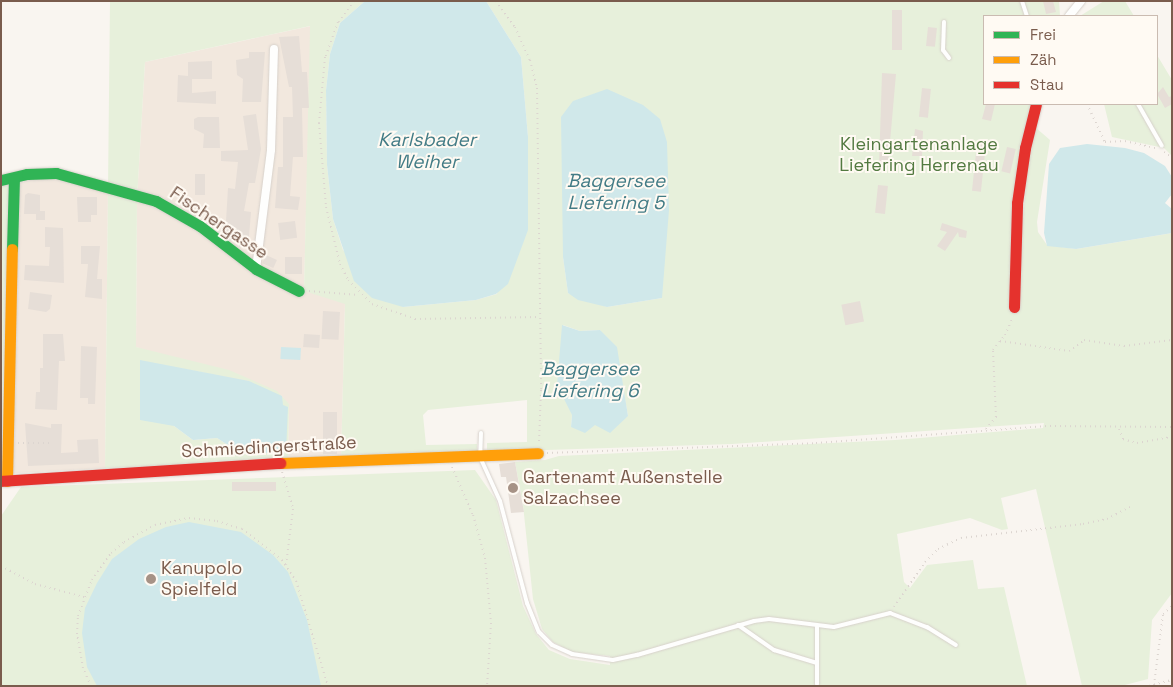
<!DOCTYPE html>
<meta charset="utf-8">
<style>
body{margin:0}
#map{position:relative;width:1173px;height:687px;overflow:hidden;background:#f9f5f0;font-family:"Space Grotesk",sans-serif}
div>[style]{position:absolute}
.residential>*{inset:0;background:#f2e8de}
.green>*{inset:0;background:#e7f0db}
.water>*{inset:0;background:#d0e8ea;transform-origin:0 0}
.building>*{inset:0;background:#e6ded7;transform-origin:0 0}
.path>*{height:2px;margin-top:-1px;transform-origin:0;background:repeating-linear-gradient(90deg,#dcd5d0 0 1px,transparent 0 5px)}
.roads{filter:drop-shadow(0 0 1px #d7d1cb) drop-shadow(0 0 1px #d7d1cb)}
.lane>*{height:4px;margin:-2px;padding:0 2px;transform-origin:2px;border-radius:2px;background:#fefefd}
.street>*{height:8px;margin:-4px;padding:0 4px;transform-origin:4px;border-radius:4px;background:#fefefd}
.fast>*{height:11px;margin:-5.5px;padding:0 5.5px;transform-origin:5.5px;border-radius:5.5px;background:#30b455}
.slow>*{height:11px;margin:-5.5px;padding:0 5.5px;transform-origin:5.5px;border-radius:5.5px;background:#ff9f0a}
.jam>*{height:11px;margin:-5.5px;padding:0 5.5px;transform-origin:5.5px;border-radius:5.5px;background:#e5322d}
.dots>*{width:14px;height:14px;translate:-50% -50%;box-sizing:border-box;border:2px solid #fffaf3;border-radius:50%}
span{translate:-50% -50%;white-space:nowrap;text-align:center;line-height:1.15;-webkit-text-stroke:4px #fffaf3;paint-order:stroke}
.park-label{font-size:18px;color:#537a41}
.street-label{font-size:18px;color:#7a5c4d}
.poi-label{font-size:18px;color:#7a5c4d}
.left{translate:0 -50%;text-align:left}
.water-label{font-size:19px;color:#437c86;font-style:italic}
.frame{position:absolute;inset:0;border:2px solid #7a5c4d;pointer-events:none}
.legend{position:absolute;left:983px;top:15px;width:175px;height:90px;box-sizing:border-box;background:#fffaf3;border:1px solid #cabbb1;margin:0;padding:6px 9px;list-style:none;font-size:15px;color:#7a5c4d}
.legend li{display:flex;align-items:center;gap:10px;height:25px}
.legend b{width:25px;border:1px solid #cabbb1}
</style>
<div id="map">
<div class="residential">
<div style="clip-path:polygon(311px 26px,304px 290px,345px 303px,341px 459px,288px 460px,289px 404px,136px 347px,137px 199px,145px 62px)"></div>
<div style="clip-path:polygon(44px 176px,108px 190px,105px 468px,1px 474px,19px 183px)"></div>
</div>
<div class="green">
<div style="clip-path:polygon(evenodd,110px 1px,365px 1px,340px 23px,330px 54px,326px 90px,327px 165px,333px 219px,343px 250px,403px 307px,476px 300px,497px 294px,528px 137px,521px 57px,486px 1px,1059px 1px,1060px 16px,984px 16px,984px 104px,1033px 104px,1023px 141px,1017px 282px,1030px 144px,1035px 127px,1050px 140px,1037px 222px,1038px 232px,1047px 245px,1076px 249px,1172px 233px,1172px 593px,1152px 620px,1148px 679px,1121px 686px,1082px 686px,1036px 489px,1001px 498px,1008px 529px,1002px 530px,970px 518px,897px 534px,904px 582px,910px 588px,927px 565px,973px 560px,978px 589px,1004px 587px,1027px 686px,1px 686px,1px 516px,21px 487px,475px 470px,496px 500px,523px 606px,536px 634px,549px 650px,570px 659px,610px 665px,610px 656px,572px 652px,553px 642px,542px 629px,533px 599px,523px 505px,515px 462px,545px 460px,559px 456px,895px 440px,1043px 428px,1044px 423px,732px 444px,487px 452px,487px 443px,527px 442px,527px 400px,428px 410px,423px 415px,426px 445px,477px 444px,477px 453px,341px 459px,345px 304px,304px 291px,310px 26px,145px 62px,137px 199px,136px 347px,229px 370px,277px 391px,289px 404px,288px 460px,105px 468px,110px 1px,563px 209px,662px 298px,607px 307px,568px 293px,563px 257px,563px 209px,110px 1px,563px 325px,580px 331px,600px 330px,623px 387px,628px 416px,571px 427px,572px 415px,563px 325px,110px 1px,140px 361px,249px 381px,283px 406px,242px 454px,217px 438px,193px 440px,174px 426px,140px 361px)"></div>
<div style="clip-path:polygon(1104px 1px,1125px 1px,1134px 16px,1080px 16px)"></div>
<div style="clip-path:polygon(1157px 55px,1172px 80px,1172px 156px,1164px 148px,1112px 137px,1104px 104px,1157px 104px)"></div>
<div style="clip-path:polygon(1px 183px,9px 184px,4px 469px,1px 473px)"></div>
</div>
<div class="water">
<div style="clip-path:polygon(365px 1px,486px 1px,521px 57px,528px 137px,528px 230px,508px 284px,496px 294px,476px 300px,403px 307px,372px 298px,354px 281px,333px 219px,327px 165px,326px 90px,330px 54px,340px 23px)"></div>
<div style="clip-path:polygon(607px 89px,643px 105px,660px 119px,667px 142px,669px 210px,662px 298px,607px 307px,578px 300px,568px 293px,563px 257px,561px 117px,573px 101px)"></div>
<div style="clip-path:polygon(1087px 144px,1125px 148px,1144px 153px,1165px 166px,1172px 177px,1172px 194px,1165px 203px,1172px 209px,1172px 233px,1076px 249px,1047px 246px,1044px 233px,1049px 164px,1060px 148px)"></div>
<div style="clip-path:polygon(562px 325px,580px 331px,600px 330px,617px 347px,628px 416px,610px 433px,595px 425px,585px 433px,571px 427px,572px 415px,557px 385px)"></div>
<div style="left:281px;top:347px;width:20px;height:12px;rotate:3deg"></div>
<div style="clip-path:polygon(140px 360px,249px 381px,282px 396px,283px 405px,288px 407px,286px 452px,242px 454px,217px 438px,193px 440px,174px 426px,140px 420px)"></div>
<div style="clip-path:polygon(189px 522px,241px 532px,273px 555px,288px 572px,307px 620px,321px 686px,97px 686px,87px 667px,82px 633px,85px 608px,97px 583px,112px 559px,139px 539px,166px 527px)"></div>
</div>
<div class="building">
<div style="clip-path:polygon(1043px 1px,1053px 1px,1056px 12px,1046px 14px)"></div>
<div style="left:892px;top:10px;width:10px;height:40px"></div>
<div style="left:928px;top:27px;width:9px;height:19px;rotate:6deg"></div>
<div style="clip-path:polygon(299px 36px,302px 72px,307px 72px,309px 108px,302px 108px,303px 157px,293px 157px,290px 196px,300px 197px,298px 210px,275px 208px,278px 167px,283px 167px,283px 117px,293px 117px,292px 87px,289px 87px,279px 37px)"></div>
<div style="clip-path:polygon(249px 52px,265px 52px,261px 102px,242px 102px,243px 79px,237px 75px,236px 60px,249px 58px)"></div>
<div style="clip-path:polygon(212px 61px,212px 79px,192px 79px,192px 93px,216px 91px,216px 104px,177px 102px,178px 75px,188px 76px,188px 62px)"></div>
<div style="clip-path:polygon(882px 73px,896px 74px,888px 165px,879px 165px)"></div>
<div style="clip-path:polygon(1163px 87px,1169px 97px,1172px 96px,1172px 104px,1165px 108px,1157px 94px)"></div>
<div style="left:922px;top:88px;width:9px;height:29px;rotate:6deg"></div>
<div style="clip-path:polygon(986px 104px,995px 104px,991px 121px,982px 119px)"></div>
<div style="clip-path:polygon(256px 114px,261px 149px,255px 183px,249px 183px,244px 211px,251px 212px,248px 248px,239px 247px,239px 241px,231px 241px,221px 232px,223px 221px,226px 221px,228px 188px,235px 189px,238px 162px,221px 161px,221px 151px,248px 150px,243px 116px)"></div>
<div style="clip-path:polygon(198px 117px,219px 117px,220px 148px,203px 148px,204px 134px,194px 129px,194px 119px)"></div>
<div style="clip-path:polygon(915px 129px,923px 131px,922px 156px,912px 156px)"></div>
<div style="left:977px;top:143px;width:9px;height:48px;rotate:6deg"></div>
<div style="left:1007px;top:147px;width:9px;height:25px;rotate:13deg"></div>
<div style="left:195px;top:174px;width:10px;height:21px"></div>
<div style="left:878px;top:185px;width:10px;height:28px;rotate:6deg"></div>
<div style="clip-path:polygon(28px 193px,40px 195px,40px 211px,45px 211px,45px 220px,36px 220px,36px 214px,24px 214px,25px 195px)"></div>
<div style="clip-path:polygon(77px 197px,97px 197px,97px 215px,91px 215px,91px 222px,78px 222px)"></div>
<div style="left:295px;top:221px;width:17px;height:17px;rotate:83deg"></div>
<div style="clip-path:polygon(942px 223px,967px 231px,966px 238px,959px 237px,958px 232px,945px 251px,937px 246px,947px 232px,940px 230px)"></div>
<div style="clip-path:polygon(45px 227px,63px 228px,64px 283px,24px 280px,25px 265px,49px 266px,50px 247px,45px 247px)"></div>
<div style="clip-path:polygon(81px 246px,100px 246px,97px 279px,102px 279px,102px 299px,85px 297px,88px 264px,81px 264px)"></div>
<div style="left:266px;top:255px;width:12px;height:9px;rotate:24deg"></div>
<div style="left:285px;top:257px;width:17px;height:17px"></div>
<div style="clip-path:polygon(30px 292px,52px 295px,50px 309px,46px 312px,28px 309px)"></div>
<div style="left:860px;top:301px;width:21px;height:19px;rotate:79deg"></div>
<div style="left:323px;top:311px;width:17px;height:28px;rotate:3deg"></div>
<div style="clip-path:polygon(43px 334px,63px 334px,65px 361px,59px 361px,57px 410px,35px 409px,36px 392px,40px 392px,40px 368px,43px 368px)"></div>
<div style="left:304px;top:334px;width:16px;height:13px;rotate:4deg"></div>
<div style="clip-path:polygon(81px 346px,97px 347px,95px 404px,88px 404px,88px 398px,80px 398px)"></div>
<div style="left:323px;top:412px;width:14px;height:42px"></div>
<div style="clip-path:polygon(25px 423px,51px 428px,51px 424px,62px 424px,61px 453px,78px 452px,77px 440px,98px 439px,99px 463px,28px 466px)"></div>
<div style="clip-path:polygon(515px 462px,524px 512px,511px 513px,506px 477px,501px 477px,499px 464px)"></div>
<div style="left:276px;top:482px;width:9px;height:44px;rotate:90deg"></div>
</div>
<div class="path">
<div style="left:354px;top:1px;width:26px;rotate:127deg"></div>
<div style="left:338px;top:22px;width:37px;rotate:110deg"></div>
<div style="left:325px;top:57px;width:66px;rotate:95.2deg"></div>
<div style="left:319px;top:123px;width:84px;rotate:85.2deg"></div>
<div style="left:326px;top:207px;width:59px;rotate:76.2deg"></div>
<div style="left:340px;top:264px;width:18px;rotate:63deg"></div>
<div style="left:348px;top:280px;width:34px;rotate:45deg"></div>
<div style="left:372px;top:304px;width:46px;rotate:19.2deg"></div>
<div style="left:415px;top:319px;width:124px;rotate:-0.9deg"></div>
<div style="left:496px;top:1px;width:32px;rotate:54deg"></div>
<div style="left:515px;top:27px;width:36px;rotate:66deg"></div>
<div style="left:530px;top:60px;width:29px;rotate:76deg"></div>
<div style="left:537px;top:88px;width:302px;rotate:89.2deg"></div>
<div style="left:541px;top:390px;width:53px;rotate:92.2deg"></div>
<div style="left:1087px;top:104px;width:42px;rotate:64.7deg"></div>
<div style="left:1105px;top:142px;width:20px;rotate:-3deg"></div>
<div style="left:1125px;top:141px;width:31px;rotate:13deg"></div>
<div style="left:1164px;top:152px;width:10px;rotate:37deg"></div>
<div style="left:309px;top:291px;width:50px;rotate:4.6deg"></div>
<div style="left:1000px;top:341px;width:70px;rotate:8.2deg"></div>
<div style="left:1069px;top:351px;width:19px;rotate:-36deg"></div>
<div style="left:1084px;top:340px;width:40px;rotate:8.5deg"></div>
<div style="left:1124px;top:346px;width:48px;rotate:-7.1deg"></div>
<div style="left:986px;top:429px;width:16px;rotate:-50deg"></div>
<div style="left:996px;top:417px;width:67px;rotate:-92.6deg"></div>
<div style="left:993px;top:350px;width:19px;rotate:-51deg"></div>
<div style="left:1005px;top:335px;width:20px;rotate:-66deg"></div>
<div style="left:1119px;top:429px;width:11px;rotate:68deg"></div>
<div style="left:1123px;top:439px;width:15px;rotate:16deg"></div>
<div style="left:1137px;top:443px;width:36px;rotate:-10deg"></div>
<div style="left:18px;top:443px;width:34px"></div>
<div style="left:547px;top:453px;width:269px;rotate:-2.1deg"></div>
<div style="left:816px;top:443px;width:235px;rotate:-4.2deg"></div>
<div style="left:1050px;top:426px;width:122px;rotate:0.5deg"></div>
<div style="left:452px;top:467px;width:52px;rotate:66.4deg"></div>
<div style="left:473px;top:515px;width:45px;rotate:74.4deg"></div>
<div style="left:485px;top:558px;width:65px;rotate:84.7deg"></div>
<div style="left:491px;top:623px;width:63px;rotate:93.6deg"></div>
<div style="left:282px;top:472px;width:39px;rotate:73deg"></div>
<div style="left:293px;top:509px;width:56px;rotate:97.1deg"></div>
<div style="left:1px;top:566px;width:38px;rotate:28deg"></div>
<div style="left:35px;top:584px;width:51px;rotate:14.9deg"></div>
<div style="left:894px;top:607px;width:55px;rotate:-55.4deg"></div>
<div style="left:925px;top:562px;width:18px;rotate:-45deg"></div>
<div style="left:938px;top:549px;width:25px;rotate:-26deg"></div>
<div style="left:961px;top:538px;width:123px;rotate:-6.5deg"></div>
<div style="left:1083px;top:524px;width:25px;rotate:-12deg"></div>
<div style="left:1107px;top:519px;width:26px;rotate:-28deg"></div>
<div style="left:1154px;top:685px;width:72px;rotate:-82.8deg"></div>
<div style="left:1163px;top:614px;width:12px;rotate:-42deg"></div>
<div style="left:91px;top:686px;width:20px;rotate:-114deg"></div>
<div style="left:83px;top:668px;width:35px;rotate:-100deg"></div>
<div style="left:77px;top:634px;width:18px;rotate:-87deg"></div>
<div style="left:78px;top:616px;width:39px;rotate:-69deg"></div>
<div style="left:92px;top:580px;width:33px;rotate:-55deg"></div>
<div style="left:111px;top:553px;width:17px;rotate:-40deg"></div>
<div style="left:124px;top:542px;width:35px;rotate:-29deg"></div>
<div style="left:155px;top:525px;width:35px;rotate:-12deg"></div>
<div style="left:189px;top:518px;width:28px;rotate:6deg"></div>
<div style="left:217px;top:521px;width:26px;rotate:18deg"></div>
<div style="left:242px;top:529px;width:51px;rotate:37.8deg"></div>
<div style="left:282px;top:560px;width:25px;rotate:56deg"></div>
<div style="left:296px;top:581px;width:110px;rotate:73.1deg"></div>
<div style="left:1149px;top:686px;width:24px;rotate:-15deg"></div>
</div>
<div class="roads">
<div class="lane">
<div style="left:1022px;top:1px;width:16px;rotate:72deg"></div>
<div style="left:944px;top:22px;width:28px;rotate:92deg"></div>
<div style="left:943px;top:50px;width:10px;rotate:53deg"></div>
<div style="left:1138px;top:104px;width:48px;rotate:60.3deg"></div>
<div style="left:481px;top:433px;width:24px;rotate:92deg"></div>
<div style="left:480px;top:457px;width:48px;rotate:65.6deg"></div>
<div style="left:500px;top:501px;width:106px;rotate:75.2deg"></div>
<div style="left:527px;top:603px;width:31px;rotate:68deg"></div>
<div style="left:539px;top:632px;width:18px;rotate:45deg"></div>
<div style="left:552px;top:645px;width:22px;rotate:24deg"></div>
<div style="left:572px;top:654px;width:41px;rotate:8.3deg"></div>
<div style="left:613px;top:660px;width:25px;rotate:-12deg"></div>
<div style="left:637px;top:655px;width:122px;rotate:-16.2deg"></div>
<div style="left:754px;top:621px;width:15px;rotate:-8deg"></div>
<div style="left:769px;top:619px;width:65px;rotate:7deg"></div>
<div style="left:834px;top:627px;width:58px;rotate:-14deg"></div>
<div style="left:890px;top:613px;width:40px;rotate:21deg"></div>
<div style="left:927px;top:627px;width:34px;rotate:32deg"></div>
<div style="left:738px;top:625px;width:44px;rotate:34.8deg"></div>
<div style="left:774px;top:650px;width:45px;rotate:16.8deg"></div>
<div style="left:817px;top:627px;width:57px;rotate:90deg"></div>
</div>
<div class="street">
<div style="left:1069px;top:16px;width:19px;rotate:-51deg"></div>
<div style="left:256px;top:269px;width:120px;rotate:-82.8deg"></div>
<div style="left:271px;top:150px;width:101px;rotate:-88.3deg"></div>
</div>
<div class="fast">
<div style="left:1px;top:180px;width:27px;rotate:-13deg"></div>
<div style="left:27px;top:174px;width:29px;rotate:-2deg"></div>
<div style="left:56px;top:173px;width:104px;rotate:15.6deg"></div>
<div style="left:156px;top:201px;width:51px;rotate:29.6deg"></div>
<div style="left:200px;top:226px;width:71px;rotate:37.5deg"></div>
<div style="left:256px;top:269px;width:48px;rotate:27.1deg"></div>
<div style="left:12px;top:249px;width:70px;rotate:-88.4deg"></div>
</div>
<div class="slow">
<div style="left:280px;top:463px;width:258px;rotate:-2.2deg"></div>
<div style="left:7px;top:481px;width:232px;rotate:-88.8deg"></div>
</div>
<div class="jam">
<div style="left:1014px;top:307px;width:104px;rotate:-88.3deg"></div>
<div style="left:1017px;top:203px;width:56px;rotate:-81.7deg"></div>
<div style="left:1025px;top:148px;width:45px;rotate:-76deg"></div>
<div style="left:1px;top:481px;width:280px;rotate:-3.7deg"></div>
</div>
</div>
<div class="dots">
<div style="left:513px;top:488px;background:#a69286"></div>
<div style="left:151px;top:579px;background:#a69286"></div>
</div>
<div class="park-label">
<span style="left:919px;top:155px">Kleingartenanlage<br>Liefering Herrenau</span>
</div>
<div class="street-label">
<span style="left:219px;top:223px;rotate:34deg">Fischergasse</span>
<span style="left:269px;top:447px;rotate:-3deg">Schmiedingerstraße</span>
</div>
<div class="poi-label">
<span class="left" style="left:523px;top:488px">Gartenamt Außenstelle<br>Salzachsee</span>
<span class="left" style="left:161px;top:579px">Kanupolo<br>Spielfeld</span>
</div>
<div class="water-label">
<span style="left:427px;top:151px">Karlsbader<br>Weiher</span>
<span style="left:616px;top:192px">Baggersee<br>Liefering 5</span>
<span style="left:590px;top:380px">Baggersee<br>Liefering 6</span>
</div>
<div class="frame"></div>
<ul class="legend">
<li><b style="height:6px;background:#30b455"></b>Frei</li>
<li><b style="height:6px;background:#ff9f0a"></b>Zäh</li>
<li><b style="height:6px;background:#e5322d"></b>Stau</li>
</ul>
</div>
